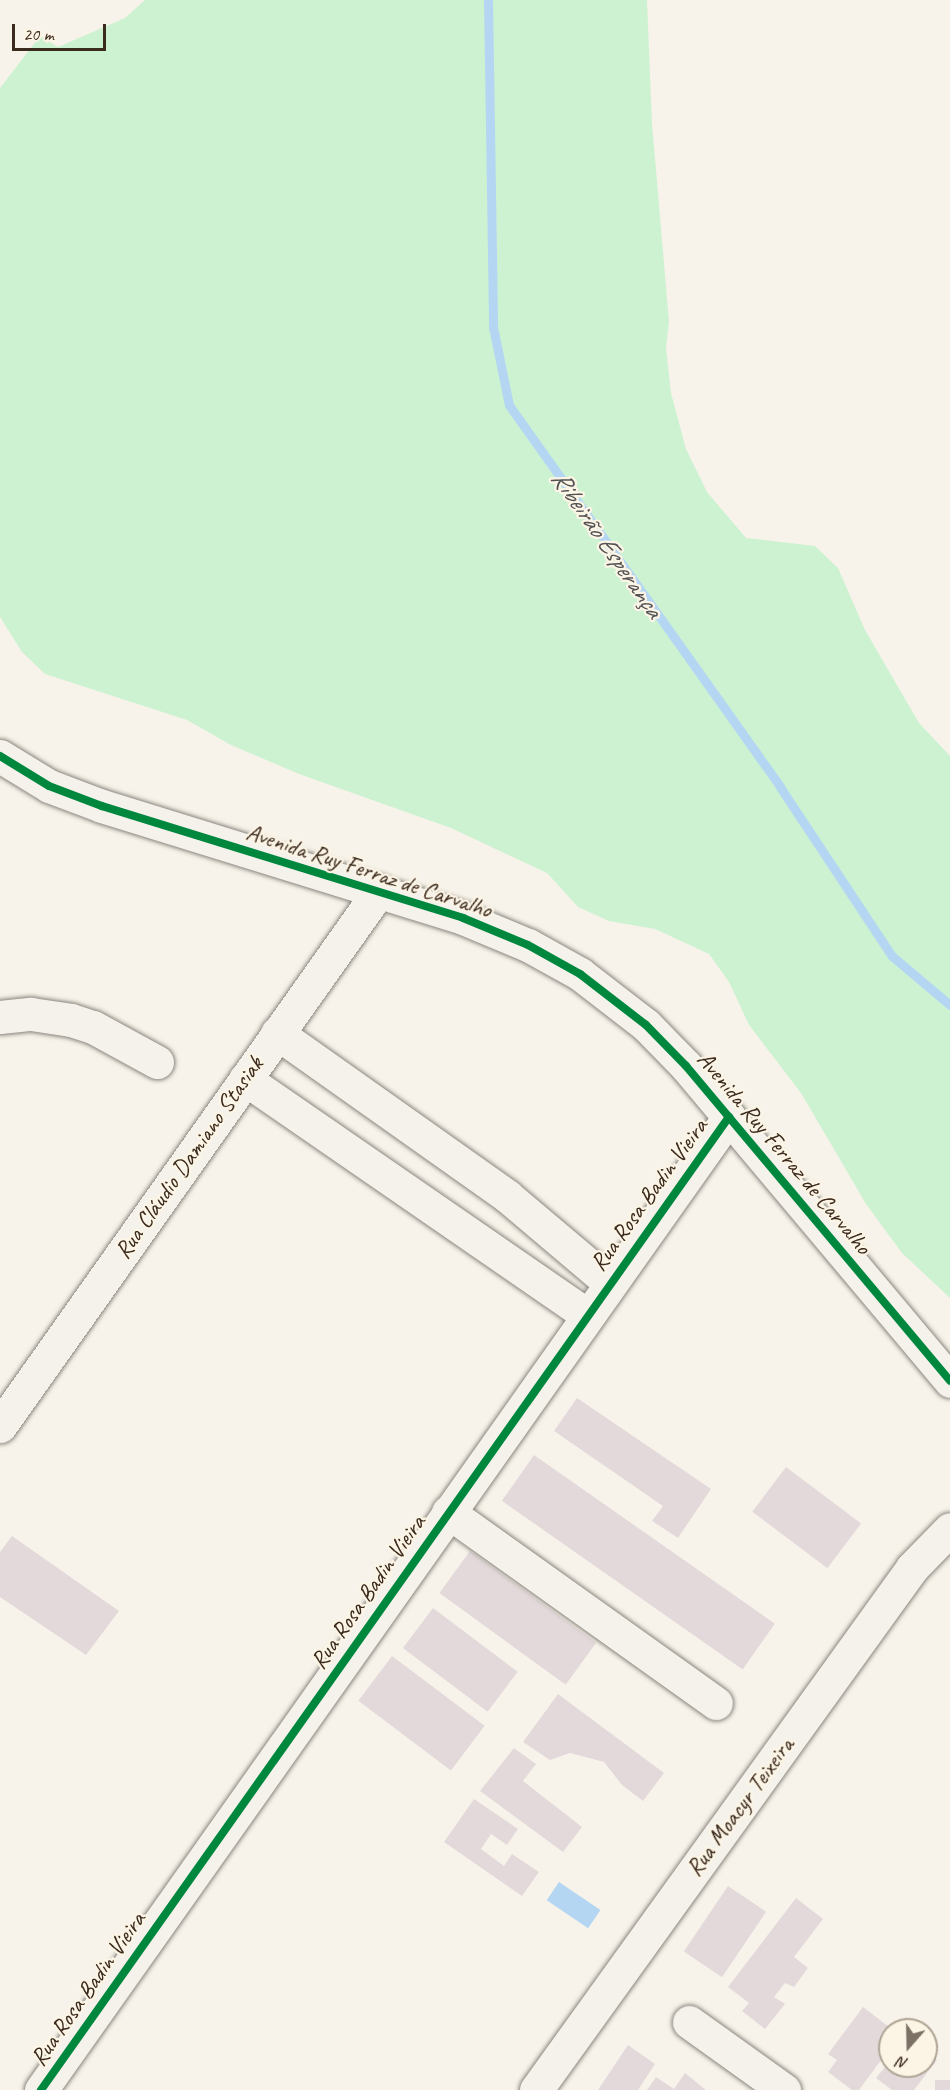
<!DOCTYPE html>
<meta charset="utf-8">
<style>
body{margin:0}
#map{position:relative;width:950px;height:2090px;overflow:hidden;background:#f7f3ea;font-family:Caveat,sans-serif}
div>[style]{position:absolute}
.green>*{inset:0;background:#cdf2d2}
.water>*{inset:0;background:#b5d6f2;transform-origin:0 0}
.stream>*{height:9px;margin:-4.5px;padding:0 4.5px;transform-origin:4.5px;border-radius:4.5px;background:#b5d6f2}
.building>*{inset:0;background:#e3d9db;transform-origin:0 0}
.roads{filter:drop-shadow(0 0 2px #8b867f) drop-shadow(0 0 2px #8b867f)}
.minor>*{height:33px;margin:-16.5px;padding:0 16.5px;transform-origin:16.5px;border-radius:16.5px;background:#f5f2ec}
.cycleway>*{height:8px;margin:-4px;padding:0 4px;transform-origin:4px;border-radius:4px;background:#00873e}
span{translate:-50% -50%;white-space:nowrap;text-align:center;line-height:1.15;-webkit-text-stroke:4.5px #fcf5e5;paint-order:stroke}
.street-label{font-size:24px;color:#3b2a1e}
.water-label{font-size:26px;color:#525254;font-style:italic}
.north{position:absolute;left:878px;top:2018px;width:60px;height:60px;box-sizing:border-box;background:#fcf5e5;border:2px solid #afa495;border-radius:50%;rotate:200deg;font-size:16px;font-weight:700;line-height:24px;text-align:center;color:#3b2a1e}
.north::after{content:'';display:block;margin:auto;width:21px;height:27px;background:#7d7065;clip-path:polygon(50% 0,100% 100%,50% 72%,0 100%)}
.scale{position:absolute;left:12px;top:24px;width:94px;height:27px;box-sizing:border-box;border:3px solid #3b2a1e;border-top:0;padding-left:8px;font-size:18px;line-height:21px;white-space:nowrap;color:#3b2a1e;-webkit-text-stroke:4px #fcf5e5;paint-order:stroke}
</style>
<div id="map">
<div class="green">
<div style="clip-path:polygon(145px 0,647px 0,652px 123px,669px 322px,666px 348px,671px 393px,686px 449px,707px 492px,746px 538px,815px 546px,838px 568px,865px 630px,919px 723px,950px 756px,950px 1298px,902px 1253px,866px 1204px,801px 1093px,749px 1025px,729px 982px,709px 954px,655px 929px,609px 921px,578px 907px,547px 873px,451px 828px,299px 774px,231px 745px,187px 720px,45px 674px,22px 652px,0 617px,0 88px,40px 36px,58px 47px,125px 18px)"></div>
</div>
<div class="water">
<div style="left:559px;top:1882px;width:50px;height:22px;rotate:34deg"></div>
</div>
<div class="stream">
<div style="left:488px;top:0;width:327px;rotate:89.1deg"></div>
<div style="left:493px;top:327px;width:80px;rotate:78.4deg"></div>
<div style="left:509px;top:405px;width:468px;rotate:54.6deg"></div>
<div style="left:780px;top:787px;width:203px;rotate:56.5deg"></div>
<div style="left:892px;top:956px;width:76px;rotate:40.2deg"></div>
</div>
<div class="building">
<div style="clip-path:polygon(577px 1398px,711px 1489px,678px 1538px,652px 1521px,663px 1506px,554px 1431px)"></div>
<div style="left:534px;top:1455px;width:294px;height:56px;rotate:35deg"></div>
<div style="left:786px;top:1467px;width:94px;height:56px;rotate:37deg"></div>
<div style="clip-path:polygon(12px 1536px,119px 1611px,86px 1655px,0 1597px,0 1552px)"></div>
<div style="left:470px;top:1551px;width:156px;height:52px;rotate:36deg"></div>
<div style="left:433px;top:1608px;width:106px;height:50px;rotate:37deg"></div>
<div style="left:392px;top:1656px;width:116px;height:56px;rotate:37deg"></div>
<div style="clip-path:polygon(558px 1694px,664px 1773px,643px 1801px,622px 1785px,604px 1762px,570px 1753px,550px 1760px,523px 1742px)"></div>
<div style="clip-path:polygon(514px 1748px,536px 1764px,523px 1781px,582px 1827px,563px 1852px,480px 1791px)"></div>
<div style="clip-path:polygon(474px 1799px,518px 1829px,507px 1845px,491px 1834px,481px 1849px,504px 1866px,512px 1854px,539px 1872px,522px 1896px,444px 1842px)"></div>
<div style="left:728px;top:1886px;width:46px;height:79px;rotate:34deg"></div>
<div style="clip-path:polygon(796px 1898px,823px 1919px,794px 1957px,808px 1968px,794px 1987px,785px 1983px,774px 1997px,785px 2004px,765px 2029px,742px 2011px,749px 2003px,728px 1987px)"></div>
<div style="clip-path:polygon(863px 2007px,893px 2030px,890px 2030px,890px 2048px,859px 2090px,852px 2090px,828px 2072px,837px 2060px,828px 2054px)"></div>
<div style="clip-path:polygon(628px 2045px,655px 2064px,638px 2090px,598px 2090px)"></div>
<div style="clip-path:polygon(926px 2052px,937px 2060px,914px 2090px,892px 2090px,876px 2078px,890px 2061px,890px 2066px,926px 2066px)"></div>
<div style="clip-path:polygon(685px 2073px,706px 2090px,647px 2090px,656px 2077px,674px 2089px)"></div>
<div style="left:935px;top:2080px;width:15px;height:10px"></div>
</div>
<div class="roads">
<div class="minor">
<div style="left:0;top:756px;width:57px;rotate:31.5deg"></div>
<div style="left:49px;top:786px;width:57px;rotate:20.7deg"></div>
<div style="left:102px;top:806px;width:378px;rotate:17.2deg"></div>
<div style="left:463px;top:918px;width:70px;rotate:22.6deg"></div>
<div style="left:528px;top:945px;width:60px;rotate:29.1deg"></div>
<div style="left:580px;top:974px;width:83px;rotate:37.7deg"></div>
<div style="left:646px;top:1025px;width:57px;rotate:45.7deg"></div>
<div style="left:686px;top:1066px;width:411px;rotate:50deg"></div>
<div style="left:0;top:1017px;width:31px;rotate:-6deg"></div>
<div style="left:31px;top:1014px;width:40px;rotate:8.5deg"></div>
<div style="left:71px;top:1020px;width:23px;rotate:18deg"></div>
<div style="left:93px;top:1027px;width:73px;rotate:28.7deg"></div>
<div style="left:277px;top:1033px;width:282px;rotate:35.3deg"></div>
<div style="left:507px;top:1196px;width:135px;rotate:40.2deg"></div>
<div style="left:245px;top:1079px;width:416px;rotate:34.6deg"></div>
<div style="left:0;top:1426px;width:656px;rotate:-54.69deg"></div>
<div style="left:448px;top:1512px;width:329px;rotate:35.5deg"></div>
<div style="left:689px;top:2022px;width:117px;rotate:35.6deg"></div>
<div style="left:41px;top:2090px;width:1192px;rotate:-54.74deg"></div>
<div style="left:536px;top:2090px;width:643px;rotate:-54.23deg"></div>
<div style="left:912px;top:1568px;width:54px;rotate:-45.7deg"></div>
</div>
</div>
<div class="cycleway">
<div style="left:0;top:756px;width:57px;rotate:31.5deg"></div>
<div style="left:49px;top:786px;width:57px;rotate:20.7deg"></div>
<div style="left:102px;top:806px;width:378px;rotate:17.2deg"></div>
<div style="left:463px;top:918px;width:70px;rotate:22.6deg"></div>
<div style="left:528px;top:945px;width:60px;rotate:29.1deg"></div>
<div style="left:580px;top:974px;width:83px;rotate:37.7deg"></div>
<div style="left:646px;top:1025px;width:57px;rotate:45.7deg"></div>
<div style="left:686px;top:1066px;width:411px;rotate:50deg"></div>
<div style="left:41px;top:2090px;width:1192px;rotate:-54.74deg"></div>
</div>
<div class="street-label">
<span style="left:369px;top:871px;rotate:18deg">Avenida Ruy Ferraz de Carvalho</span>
<span style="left:784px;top:1153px;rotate:50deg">Avenida Ruy Ferraz de Carvalho</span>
<span style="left:189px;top:1158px;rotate:-55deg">Rua Cláudio Damiano Stasiak</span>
<span style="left:649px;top:1195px;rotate:-54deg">Rua Rosa Badin Vieira</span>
<span style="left:368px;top:1592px;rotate:-55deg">Rua Rosa Badin Vieira</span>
<span style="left:740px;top:1807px;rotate:-54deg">Rua Moacyr Teixeira</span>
<span style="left:88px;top:1989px;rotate:-55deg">Rua Rosa Badin Vieira</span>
</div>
<div class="water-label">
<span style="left:607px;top:544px;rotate:55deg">Ribeirão Esperança</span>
</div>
<div class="north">N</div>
<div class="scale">20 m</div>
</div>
